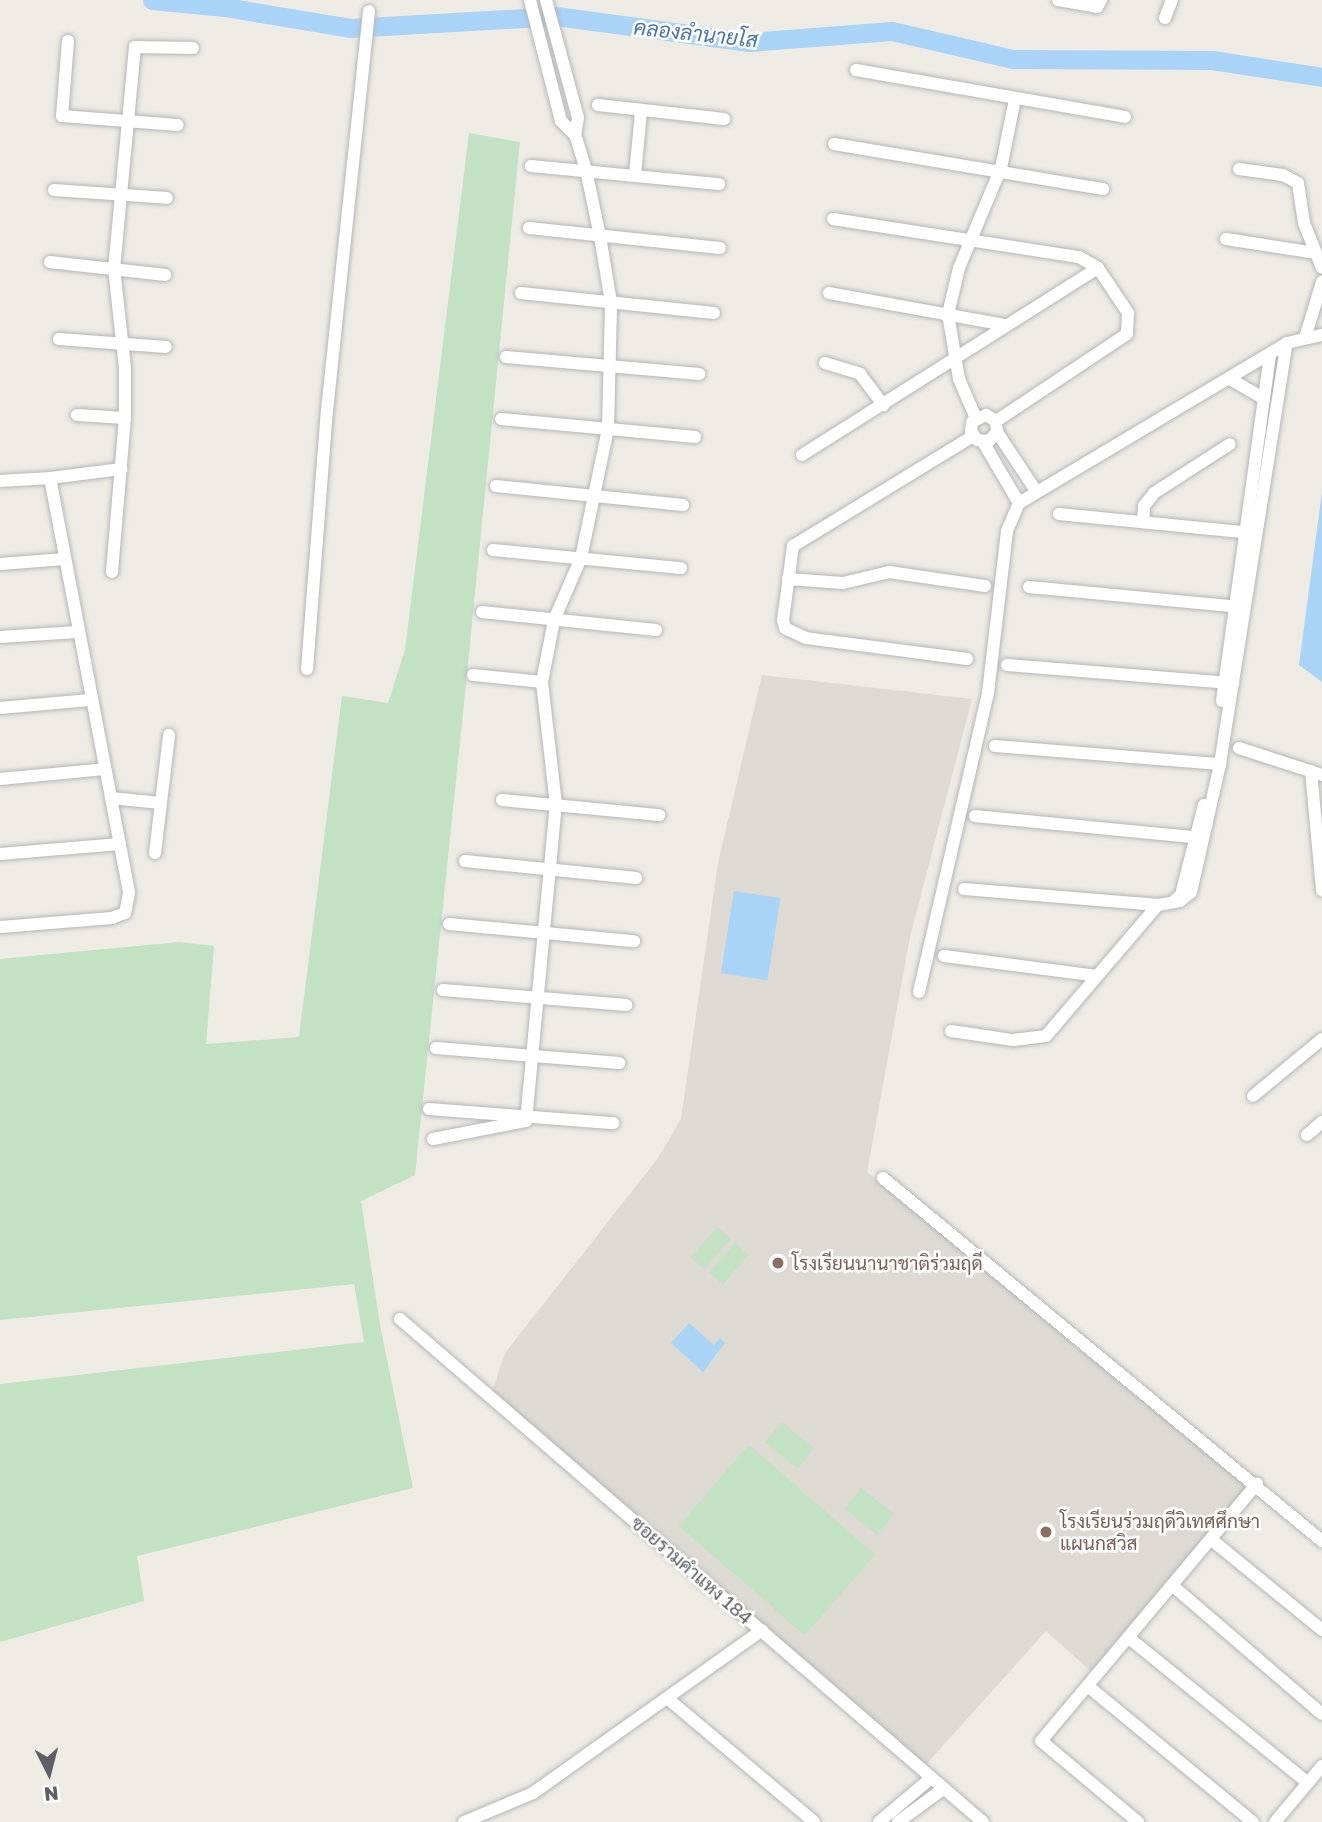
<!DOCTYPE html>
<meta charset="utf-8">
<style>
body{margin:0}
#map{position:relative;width:1322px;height:1822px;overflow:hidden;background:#edebe3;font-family:"Golos Text",Sarabun,sans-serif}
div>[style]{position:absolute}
.education>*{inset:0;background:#dcdad2}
.green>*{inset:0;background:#c2e2c3;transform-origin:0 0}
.water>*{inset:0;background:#a9d3f7;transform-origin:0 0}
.river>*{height:19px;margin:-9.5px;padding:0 9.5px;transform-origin:9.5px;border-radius:9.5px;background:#a9d3f7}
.roads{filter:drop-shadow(0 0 2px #b4b6b9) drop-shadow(0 0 2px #b4b6b9)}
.minor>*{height:12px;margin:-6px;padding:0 6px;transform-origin:6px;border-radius:6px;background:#fff}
.dots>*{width:19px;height:19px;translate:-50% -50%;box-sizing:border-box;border:4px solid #fff;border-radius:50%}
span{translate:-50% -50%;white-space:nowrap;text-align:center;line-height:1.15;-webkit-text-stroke:5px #fff;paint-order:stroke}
.education-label{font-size:19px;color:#785e54}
.left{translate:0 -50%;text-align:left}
.street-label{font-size:19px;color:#5c5f63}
.water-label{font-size:21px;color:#4874a7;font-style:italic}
.north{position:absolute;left:14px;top:1738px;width:70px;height:70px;-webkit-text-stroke:5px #fff;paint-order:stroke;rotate:174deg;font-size:19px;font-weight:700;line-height:28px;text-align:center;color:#5c5f63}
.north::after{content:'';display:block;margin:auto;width:24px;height:32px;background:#5c5f63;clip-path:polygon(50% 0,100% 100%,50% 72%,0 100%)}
</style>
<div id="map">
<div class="education">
<div style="clip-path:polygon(762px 675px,972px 699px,910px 937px,867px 1172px,1252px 1484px,1094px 1674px,1046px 1631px,922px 1769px,490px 1397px,505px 1353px,658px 1158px,681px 1119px,718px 863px)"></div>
</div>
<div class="green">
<div style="clip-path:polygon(469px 133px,520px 142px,463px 713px,415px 1175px,361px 1201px,380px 1325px,413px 1488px,137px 1556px,144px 1601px,0 1642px,0 1384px,364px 1342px,354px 1284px,0 1320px,0 959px,179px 942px,214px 946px,206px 1044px,299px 1037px,342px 696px,388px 703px,405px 650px)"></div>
<div style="left:717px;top:1227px;width:18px;height:40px;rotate:41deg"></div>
<div style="left:735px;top:1243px;width:18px;height:39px;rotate:41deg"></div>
<div style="left:781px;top:1422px;width:42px;height:26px;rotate:38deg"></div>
<div style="left:749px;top:1445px;width:167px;height:107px;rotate:41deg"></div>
<div style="left:861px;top:1488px;width:42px;height:27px;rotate:38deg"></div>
</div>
<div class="water">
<div style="clip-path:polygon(1322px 492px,1322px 682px,1299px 665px)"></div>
<div style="left:734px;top:891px;width:47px;height:83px;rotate:9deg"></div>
<div style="clip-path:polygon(689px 1323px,714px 1345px,720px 1338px,725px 1343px,703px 1372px,671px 1343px)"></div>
</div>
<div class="river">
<div style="left:152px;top:0;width:73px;rotate:5.5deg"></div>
<div style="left:225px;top:7px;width:127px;rotate:9.5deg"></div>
<div style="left:350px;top:28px;width:206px;rotate:-3.3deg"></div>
<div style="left:556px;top:16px;width:195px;rotate:7.7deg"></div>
<div style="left:749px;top:42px;width:143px;rotate:-4.4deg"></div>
<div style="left:892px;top:31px;width:124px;rotate:13deg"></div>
<div style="left:1013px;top:59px;width:199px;rotate:0.3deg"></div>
<div style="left:1212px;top:60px;width:111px;rotate:8.8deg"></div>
</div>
<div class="roads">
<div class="minor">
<div style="left:546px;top:0;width:122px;rotate:74.8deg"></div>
<div style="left:578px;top:118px;width:17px;rotate:100deg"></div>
<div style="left:1058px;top:0;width:40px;rotate:10deg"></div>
<div style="left:1097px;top:7px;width:8px;rotate:-60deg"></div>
<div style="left:1165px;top:18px;width:19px;rotate:-69deg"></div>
<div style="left:68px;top:41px;width:75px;rotate:94.6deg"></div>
<div style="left:62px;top:116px;width:116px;rotate:4.4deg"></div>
<div style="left:856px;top:70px;width:273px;rotate:9.9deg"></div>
<div style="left:598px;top:105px;width:127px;rotate:6.3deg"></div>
<div style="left:834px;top:144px;width:273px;rotate:9.5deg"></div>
<div style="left:531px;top:166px;width:189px;rotate:5.5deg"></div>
<div style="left:1239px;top:169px;width:44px;rotate:7.8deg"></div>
<div style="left:1283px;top:175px;width:17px;rotate:28deg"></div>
<div style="left:1298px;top:183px;width:40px;rotate:81.5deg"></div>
<div style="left:1304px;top:223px;width:48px;rotate:68.2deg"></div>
<div style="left:635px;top:175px;width:64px;rotate:-84.6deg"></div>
<div style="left:54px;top:190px;width:113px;rotate:4deg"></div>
<div style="left:833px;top:219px;width:249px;rotate:8.8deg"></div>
<div style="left:1079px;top:257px;width:22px;rotate:30deg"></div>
<div style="left:1098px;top:268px;width:54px;rotate:56.3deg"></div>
<div style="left:1128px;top:313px;width:21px;rotate:93deg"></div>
<div style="left:1127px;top:334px;width:157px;rotate:146.4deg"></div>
<div style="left:529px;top:228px;width:192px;rotate:6deg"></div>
<div style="left:1226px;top:239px;width:90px;rotate:8.9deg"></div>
<div style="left:50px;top:262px;width:116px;rotate:6.4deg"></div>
<div style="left:521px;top:293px;width:194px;rotate:5.9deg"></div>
<div style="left:829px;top:293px;width:179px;rotate:10.3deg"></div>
<div style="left:1305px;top:338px;width:59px;rotate:-73.1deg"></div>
<div style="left:59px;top:339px;width:107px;rotate:4.3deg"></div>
<div style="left:506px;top:357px;width:194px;rotate:5deg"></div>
<div style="left:825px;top:363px;width:37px;rotate:17deg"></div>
<div style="left:860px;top:374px;width:39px;rotate:53deg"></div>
<div style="left:1230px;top:379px;width:39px;rotate:30deg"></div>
<div style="left:77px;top:415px;width:48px;rotate:3.6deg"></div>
<div style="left:976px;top:418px;width:43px;rotate:-113.6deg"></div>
<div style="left:959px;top:379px;width:66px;rotate:-99.6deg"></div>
<div style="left:948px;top:314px;width:47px;rotate:-76.6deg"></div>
<div style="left:959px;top:268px;width:108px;rotate:-67.2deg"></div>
<div style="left:1001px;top:168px;width:70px;rotate:-78.5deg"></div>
<div style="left:501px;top:419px;width:195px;rotate:5.3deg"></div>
<div style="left:997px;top:432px;width:12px;rotate:132deg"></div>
<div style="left:989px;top:441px;width:12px;rotate:-175deg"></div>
<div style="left:977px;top:440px;width:11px;rotate:-124deg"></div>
<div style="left:971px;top:431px;width:9px;rotate:-84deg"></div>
<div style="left:972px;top:422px;width:16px;rotate:-27deg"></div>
<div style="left:986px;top:415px;width:12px;rotate:31deg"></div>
<div style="left:996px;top:421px;width:11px;rotate:85deg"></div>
<div style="left:997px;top:432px;width:71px;rotate:56.5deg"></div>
<div style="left:983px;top:442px;width:71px;rotate:59.5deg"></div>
<div style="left:802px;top:455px;width:350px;rotate:-32.3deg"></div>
<div style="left:50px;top:478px;width:72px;rotate:-7.2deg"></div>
<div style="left:0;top:481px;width:50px;rotate:-3.4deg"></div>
<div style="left:50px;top:478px;width:422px;rotate:79.2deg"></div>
<div style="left:129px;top:893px;width:20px;rotate:101deg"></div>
<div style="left:125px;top:913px;width:14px;rotate:159deg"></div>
<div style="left:112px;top:918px;width:112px;rotate:175.4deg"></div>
<div style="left:496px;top:486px;width:188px;rotate:5.8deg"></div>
<div style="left:1059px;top:514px;width:194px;rotate:5.6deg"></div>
<div style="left:1143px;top:522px;width:16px;rotate:-86deg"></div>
<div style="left:1144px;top:506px;width:16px;rotate:-52deg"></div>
<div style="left:1154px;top:493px;width:90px;rotate:-32.8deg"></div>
<div style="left:493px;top:550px;width:189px;rotate:5.5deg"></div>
<div style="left:0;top:564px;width:65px;rotate:-4.4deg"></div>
<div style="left:112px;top:572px;width:155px;rotate:-85.2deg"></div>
<div style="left:125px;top:418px;width:50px;rotate:-90deg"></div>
<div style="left:125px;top:368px;width:100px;rotate:-96.3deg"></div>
<div style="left:114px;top:269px;width:223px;rotate:-84.6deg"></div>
<div style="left:135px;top:47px;width:58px;rotate:1deg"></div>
<div style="left:788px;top:579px;width:55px;rotate:4.2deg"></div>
<div style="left:843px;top:583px;width:47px;rotate:-13.4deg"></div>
<div style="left:889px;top:572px;width:97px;rotate:8.3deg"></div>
<div style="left:1029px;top:587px;width:214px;rotate:5.4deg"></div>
<div style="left:482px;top:612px;width:175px;rotate:5.9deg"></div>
<div style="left:0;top:637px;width:77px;rotate:-3.7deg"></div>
<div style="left:967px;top:659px;width:162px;rotate:-172.6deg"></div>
<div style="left:806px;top:638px;width:23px;rotate:-155deg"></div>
<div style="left:785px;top:628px;width:8px;rotate:-104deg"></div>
<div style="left:783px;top:620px;width:75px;rotate:-82.3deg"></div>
<div style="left:793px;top:546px;width:211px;rotate:-31.4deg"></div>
<div style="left:1007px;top:665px;width:227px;rotate:4.6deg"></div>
<div style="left:307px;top:669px;width:259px;rotate:-85.6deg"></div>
<div style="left:327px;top:411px;width:402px;rotate:-84deg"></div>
<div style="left:473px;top:675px;width:69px;rotate:5.8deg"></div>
<div style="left:1222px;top:701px;width:349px;rotate:-82.1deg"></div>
<div style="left:0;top:708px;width:90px;rotate:-5.1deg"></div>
<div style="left:995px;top:746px;width:226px;rotate:4.6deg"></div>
<div style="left:1239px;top:748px;width:87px;rotate:18deg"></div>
<div style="left:1311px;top:771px;width:120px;rotate:84.7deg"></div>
<div style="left:0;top:779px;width:105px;rotate:-5.4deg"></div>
<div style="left:111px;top:798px;width:50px;rotate:5.7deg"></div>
<div style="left:502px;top:800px;width:158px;rotate:5.5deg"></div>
<div style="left:975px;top:816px;width:228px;rotate:5.5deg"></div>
<div style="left:155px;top:853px;width:119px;rotate:-83.2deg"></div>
<div style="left:0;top:854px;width:120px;rotate:-4.8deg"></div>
<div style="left:465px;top:861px;width:172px;rotate:5.7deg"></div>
<div style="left:964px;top:889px;width:195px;rotate:4.7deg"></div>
<div style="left:1175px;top:900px;width:8px;rotate:-40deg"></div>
<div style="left:1181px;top:895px;width:93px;rotate:-75.7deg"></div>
<div style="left:449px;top:924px;width:186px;rotate:5.3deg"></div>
<div style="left:944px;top:956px;width:154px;rotate:7.4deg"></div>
<div style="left:443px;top:990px;width:184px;rotate:4.7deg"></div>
<div style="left:919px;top:992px;width:307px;rotate:-77deg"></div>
<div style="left:988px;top:693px;width:163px;rotate:-83.3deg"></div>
<div style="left:1007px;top:531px;width:30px;rotate:-67deg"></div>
<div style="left:1019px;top:503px;width:312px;rotate:-30.8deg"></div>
<div style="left:1287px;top:343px;width:36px;rotate:-13deg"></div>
<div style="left:951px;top:1031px;width:63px;rotate:8.3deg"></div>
<div style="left:1013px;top:1040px;width:33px;rotate:-7deg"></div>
<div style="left:1046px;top:1036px;width:172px;rotate:-49.5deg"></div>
<div style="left:1158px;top:905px;width:22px;rotate:-10deg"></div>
<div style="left:1180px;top:901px;width:14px;rotate:-39deg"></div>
<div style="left:1191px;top:892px;width:131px;rotate:-77.2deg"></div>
<div style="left:1220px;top:764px;width:426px;rotate:-81deg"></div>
<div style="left:436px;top:1048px;width:184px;rotate:4.7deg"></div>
<div style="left:1253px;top:1096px;width:89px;rotate:-39.6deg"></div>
<div style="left:429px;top:1109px;width:185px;rotate:4.4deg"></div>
<div style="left:1307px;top:1135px;width:20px;rotate:-41deg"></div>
<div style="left:433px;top:1139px;width:95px;rotate:-11deg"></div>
<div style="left:526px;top:1121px;width:317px;rotate:-84.6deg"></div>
<div style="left:556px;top:805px;width:124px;rotate:-96.5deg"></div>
<div style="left:542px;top:682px;width:63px;rotate:-79deg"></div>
<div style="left:554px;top:620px;width:68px;rotate:-66.5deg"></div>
<div style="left:581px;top:558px;width:132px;rotate:-78.2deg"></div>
<div style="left:608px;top:429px;width:127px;rotate:-88.6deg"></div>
<div style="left:611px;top:302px;width:67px;rotate:-99.5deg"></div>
<div style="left:600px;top:236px;width:67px;rotate:-102deg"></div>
<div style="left:586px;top:170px;width:37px;rotate:-107deg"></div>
<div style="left:575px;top:135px;width:20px;rotate:-135deg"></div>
<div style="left:561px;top:121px;width:125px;rotate:-104.4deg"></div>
<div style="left:883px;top:1178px;width:570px;rotate:39.59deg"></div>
<div style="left:400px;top:1319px;width:770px;rotate:40.79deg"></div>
<div style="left:1213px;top:1541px;width:141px;rotate:39.2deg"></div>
<div style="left:1173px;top:1586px;width:196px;rotate:40.7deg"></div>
<div style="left:1129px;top:1638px;width:230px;rotate:39deg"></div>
<div style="left:1089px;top:1687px;width:212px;rotate:39.5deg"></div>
<div style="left:667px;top:1698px;width:192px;rotate:40.1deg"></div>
<div style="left:464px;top:1822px;width:75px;rotate:-22.8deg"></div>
<div style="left:533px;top:1793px;width:281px;rotate:-35.4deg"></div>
<div style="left:879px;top:1822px;width:68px;rotate:-40.2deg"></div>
<div style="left:898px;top:1822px;width:56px;rotate:-36.3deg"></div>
<div style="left:1138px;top:1822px;width:126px;rotate:-140.1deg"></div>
<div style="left:1041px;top:1741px;width:336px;rotate:-50deg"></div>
<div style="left:1275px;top:1822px;width:73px;rotate:-50deg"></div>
</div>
</div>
<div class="dots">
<div style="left:778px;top:1263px;background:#8d6e63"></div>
<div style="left:1046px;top:1532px;background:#8d6e63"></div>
</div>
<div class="education-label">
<span class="left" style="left:792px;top:1263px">โรงเรียนนานาชาติร่วมฤดี</span>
<span class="left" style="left:1060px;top:1532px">โรงเรียนร่วมฤดีวิเทศศึกษา<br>แผนกสวิส</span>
</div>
<div class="street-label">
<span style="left:692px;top:1570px;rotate:41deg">ซอยรามคำแหง 184</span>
</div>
<div class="water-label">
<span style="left:696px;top:33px;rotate:6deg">คลองลำนายโส</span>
</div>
<div class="north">N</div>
</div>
